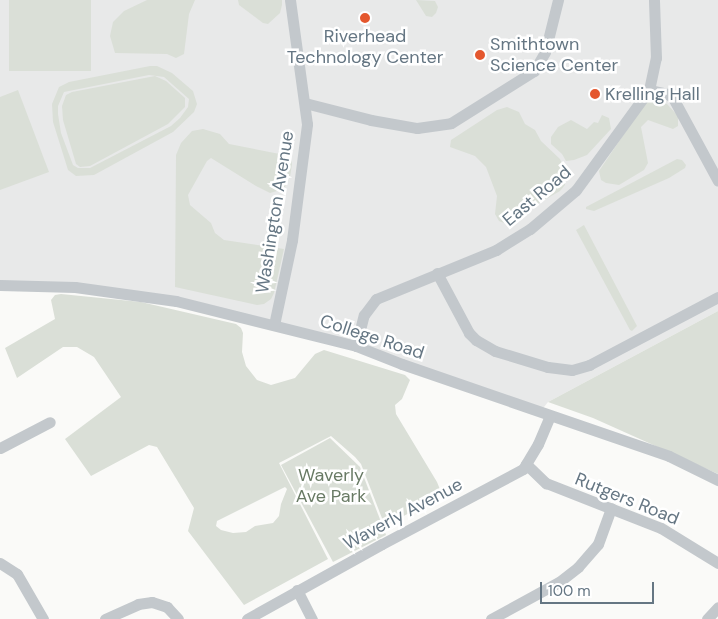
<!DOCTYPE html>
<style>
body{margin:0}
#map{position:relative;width:718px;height:619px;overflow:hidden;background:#fafaf8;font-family:"DM Sans",sans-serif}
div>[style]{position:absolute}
.built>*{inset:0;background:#e8e9e9}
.green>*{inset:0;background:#dadfd7;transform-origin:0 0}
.minor>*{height:11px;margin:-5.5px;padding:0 5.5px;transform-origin:5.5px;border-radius:5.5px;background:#c3c8cc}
.dots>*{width:14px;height:14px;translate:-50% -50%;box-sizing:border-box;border:2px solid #fff;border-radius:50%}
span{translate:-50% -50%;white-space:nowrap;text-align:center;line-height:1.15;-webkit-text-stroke:5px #fff;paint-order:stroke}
.poi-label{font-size:18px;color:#657683}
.left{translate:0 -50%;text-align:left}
.street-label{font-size:18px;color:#657683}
.park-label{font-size:18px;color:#687a64}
.scale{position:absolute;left:540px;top:582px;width:114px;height:22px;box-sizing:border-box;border:2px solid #657683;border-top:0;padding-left:6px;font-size:15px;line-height:18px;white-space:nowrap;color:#657683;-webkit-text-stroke:4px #fff;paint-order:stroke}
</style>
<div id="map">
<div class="built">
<div style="clip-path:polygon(0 0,718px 0,718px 311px,548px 402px,540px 412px,402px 364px,176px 301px,0 285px)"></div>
</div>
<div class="green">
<div style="left:9px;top:0;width:82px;height:71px"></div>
<div style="clip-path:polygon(147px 0,195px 0,189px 14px,184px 54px,176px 58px,167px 54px,115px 53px,110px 36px,113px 22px,124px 11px)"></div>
<div style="clip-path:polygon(238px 0,282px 0,282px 5px,280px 13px,268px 24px,263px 23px,239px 5px)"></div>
<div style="clip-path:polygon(416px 0,435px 1px,438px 7px,436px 13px,432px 17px,426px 16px)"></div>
<div style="clip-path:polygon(evenodd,150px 66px,157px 66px,172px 73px,193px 91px,197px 104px,194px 112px,173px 132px,94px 175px,76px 176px,68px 170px,53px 122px,52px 104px,59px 87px,69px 82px,150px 66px,149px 75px,164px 77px,189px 99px,188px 107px,180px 118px,171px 126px,90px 168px,78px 168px,73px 165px,61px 133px,58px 114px,58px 106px,64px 92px,149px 75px)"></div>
<div style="clip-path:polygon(155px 76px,166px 81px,185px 98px,185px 107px,168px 124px,90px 166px,80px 167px,76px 164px,63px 120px,62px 106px,66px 95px,72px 92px)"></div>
<div style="clip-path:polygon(18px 90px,49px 172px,0 190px,0 97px)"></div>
<div style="clip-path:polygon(652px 99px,667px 104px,678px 116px,678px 126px,673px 129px,648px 120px,641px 127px,648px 163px,644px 170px,619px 185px,606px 183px,601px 180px,599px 171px,645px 103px)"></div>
<div style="clip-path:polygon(507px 107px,519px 112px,525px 124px,535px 130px,541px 141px,560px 159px,565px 171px,565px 185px,560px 191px,504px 223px,499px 221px,495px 214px,497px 196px,486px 167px,475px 156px,450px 147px,451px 140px,497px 110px)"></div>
<div style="clip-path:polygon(602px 115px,609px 118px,611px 129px,587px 155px,574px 160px,566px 161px,562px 154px,551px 144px,551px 137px,558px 127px,571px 120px,587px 129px,594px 122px,598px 123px)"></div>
<div style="clip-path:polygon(203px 129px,220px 134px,229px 144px,290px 156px,292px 164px,290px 177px,285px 187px,277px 191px,270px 193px,256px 186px,211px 158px,207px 161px,188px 195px,190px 205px,211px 223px,215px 233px,224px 240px,284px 249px,274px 293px,271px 299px,264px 304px,257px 305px,175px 287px,176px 155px,181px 143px,192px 131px)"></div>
<div style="clip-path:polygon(677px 159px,682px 160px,686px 165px,685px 168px,669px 178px,594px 211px,586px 209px,586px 207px)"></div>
<div style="clip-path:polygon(584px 225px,637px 326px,632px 331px,630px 330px,576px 230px)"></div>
<div style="clip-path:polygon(evenodd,61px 294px,141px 302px,236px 324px,241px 328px,243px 333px,242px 352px,246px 366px,257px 380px,271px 385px,295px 378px,315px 354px,324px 350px,405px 375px,410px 380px,402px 399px,395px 405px,396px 414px,437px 482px,441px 492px,439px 497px,385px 526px,361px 464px,355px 457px,331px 436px,279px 463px,328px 559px,244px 605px,188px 531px,194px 508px,157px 447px,149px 445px,91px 476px,65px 439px,121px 397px,94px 357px,77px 347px,63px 347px,17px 378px,5px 348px,55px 319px,51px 300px,55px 295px,61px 294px,285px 487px,287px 489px,281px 504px,279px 516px,273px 523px,255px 526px,246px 532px,233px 533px,221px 530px,216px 526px,217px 521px,285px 487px)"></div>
<div style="clip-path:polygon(718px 311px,718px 474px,593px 418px,548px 402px)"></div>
<div style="clip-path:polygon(330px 438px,360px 467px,386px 535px,333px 562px,281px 465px)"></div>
</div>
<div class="minor">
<div style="left:649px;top:90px;width:19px;rotate:12deg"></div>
<div style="left:668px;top:94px;width:6px;rotate:39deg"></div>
<div style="left:673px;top:98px;width:94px;rotate:61.5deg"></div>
<div style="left:305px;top:103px;width:68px;rotate:14.4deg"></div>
<div style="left:371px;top:120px;width:47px;rotate:9.9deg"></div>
<div style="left:417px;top:128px;width:34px;rotate:-8deg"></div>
<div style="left:451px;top:123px;width:98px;rotate:-32.1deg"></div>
<div style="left:534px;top:71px;width:22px;rotate:-60deg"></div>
<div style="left:545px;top:52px;width:54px;rotate:-76deg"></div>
<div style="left:437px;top:273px;width:68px;rotate:61.9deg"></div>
<div style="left:469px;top:333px;width:10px;rotate:45deg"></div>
<div style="left:476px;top:340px;width:22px;rotate:30deg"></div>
<div style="left:495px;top:351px;width:55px;rotate:16.8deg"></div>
<div style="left:548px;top:367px;width:24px;rotate:7deg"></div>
<div style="left:572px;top:370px;width:18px;rotate:-16deg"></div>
<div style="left:589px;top:365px;width:146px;rotate:-27.8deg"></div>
<div style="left:0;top:285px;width:75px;rotate:1.5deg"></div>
<div style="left:75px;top:287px;width:102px;rotate:7.9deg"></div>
<div style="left:176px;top:301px;width:186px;rotate:14deg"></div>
<div style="left:356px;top:346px;width:49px;rotate:21.4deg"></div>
<div style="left:402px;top:364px;width:282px;rotate:19deg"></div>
<div style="left:669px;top:456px;width:55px;rotate:26.1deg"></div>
<div style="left:274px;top:325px;width:87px;rotate:-78deg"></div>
<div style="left:292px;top:240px;width:117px;rotate:-82.6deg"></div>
<div style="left:307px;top:124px;width:125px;rotate:-97.8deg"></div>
<div style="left:356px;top:346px;width:32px;rotate:-76deg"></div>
<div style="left:364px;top:315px;width:20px;rotate:-53deg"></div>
<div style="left:376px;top:299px;width:130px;rotate:-22.2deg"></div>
<div style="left:496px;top:250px;width:40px;rotate:-32deg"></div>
<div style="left:530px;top:229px;width:60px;rotate:-40.3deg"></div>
<div style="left:576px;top:190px;width:124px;rotate:-53.9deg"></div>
<div style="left:649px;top:90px;width:33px;rotate:-78deg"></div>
<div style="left:656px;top:58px;width:58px;rotate:-92deg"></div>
<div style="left:0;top:448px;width:56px;rotate:-27.5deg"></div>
<div style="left:526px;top:464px;width:28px;rotate:44deg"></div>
<div style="left:546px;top:483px;width:123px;rotate:21.4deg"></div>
<div style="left:661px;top:528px;width:67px;rotate:31.6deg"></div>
<div style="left:0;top:563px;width:20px;rotate:33deg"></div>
<div style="left:17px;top:574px;width:52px;rotate:60deg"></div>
<div style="left:297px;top:590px;width:33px;rotate:63deg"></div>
<div style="left:105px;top:619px;width:36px;rotate:-24deg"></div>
<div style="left:138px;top:604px;width:14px;rotate:-8deg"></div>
<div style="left:152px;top:602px;width:16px;rotate:18deg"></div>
<div style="left:167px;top:607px;width:16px;rotate:47deg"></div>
<div style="left:247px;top:619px;width:154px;rotate:-29.1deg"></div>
<div style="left:382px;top:544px;width:160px;rotate:-28deg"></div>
<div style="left:523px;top:469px;width:29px;rotate:-59deg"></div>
<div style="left:538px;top:444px;width:30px;rotate:-67deg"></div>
<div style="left:491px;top:619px;width:77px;rotate:-28.6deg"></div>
<div style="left:559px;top:582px;width:24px;rotate:-38deg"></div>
<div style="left:578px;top:567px;width:30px;rotate:-49deg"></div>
<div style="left:598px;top:544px;width:38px;rotate:-70deg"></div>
<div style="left:707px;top:619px;width:16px;rotate:-47deg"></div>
</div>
<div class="dots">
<div style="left:365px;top:18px;background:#e4572e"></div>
<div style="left:480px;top:55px;background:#e4572e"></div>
<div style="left:595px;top:94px;background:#e4572e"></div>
</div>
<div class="poi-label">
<span style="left:365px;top:47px">Riverhead<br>Technology Center</span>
<span class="left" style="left:490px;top:55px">Smithtown<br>Science Center</span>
<span class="left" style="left:605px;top:94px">Krelling Hall</span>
</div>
<div class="street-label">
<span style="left:537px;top:196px;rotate:-40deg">East Road</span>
<span style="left:275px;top:212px;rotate:-81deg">Washington Avenue</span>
<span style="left:372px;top:337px;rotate:18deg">College Road</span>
<span style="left:627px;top:499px;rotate:22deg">Rutgers Road</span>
<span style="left:403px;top:514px;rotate:-28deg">Waverly Avenue</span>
</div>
<div class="park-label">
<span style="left:331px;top:486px">Waverly<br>Ave Park</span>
</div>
<div class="scale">100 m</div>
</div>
